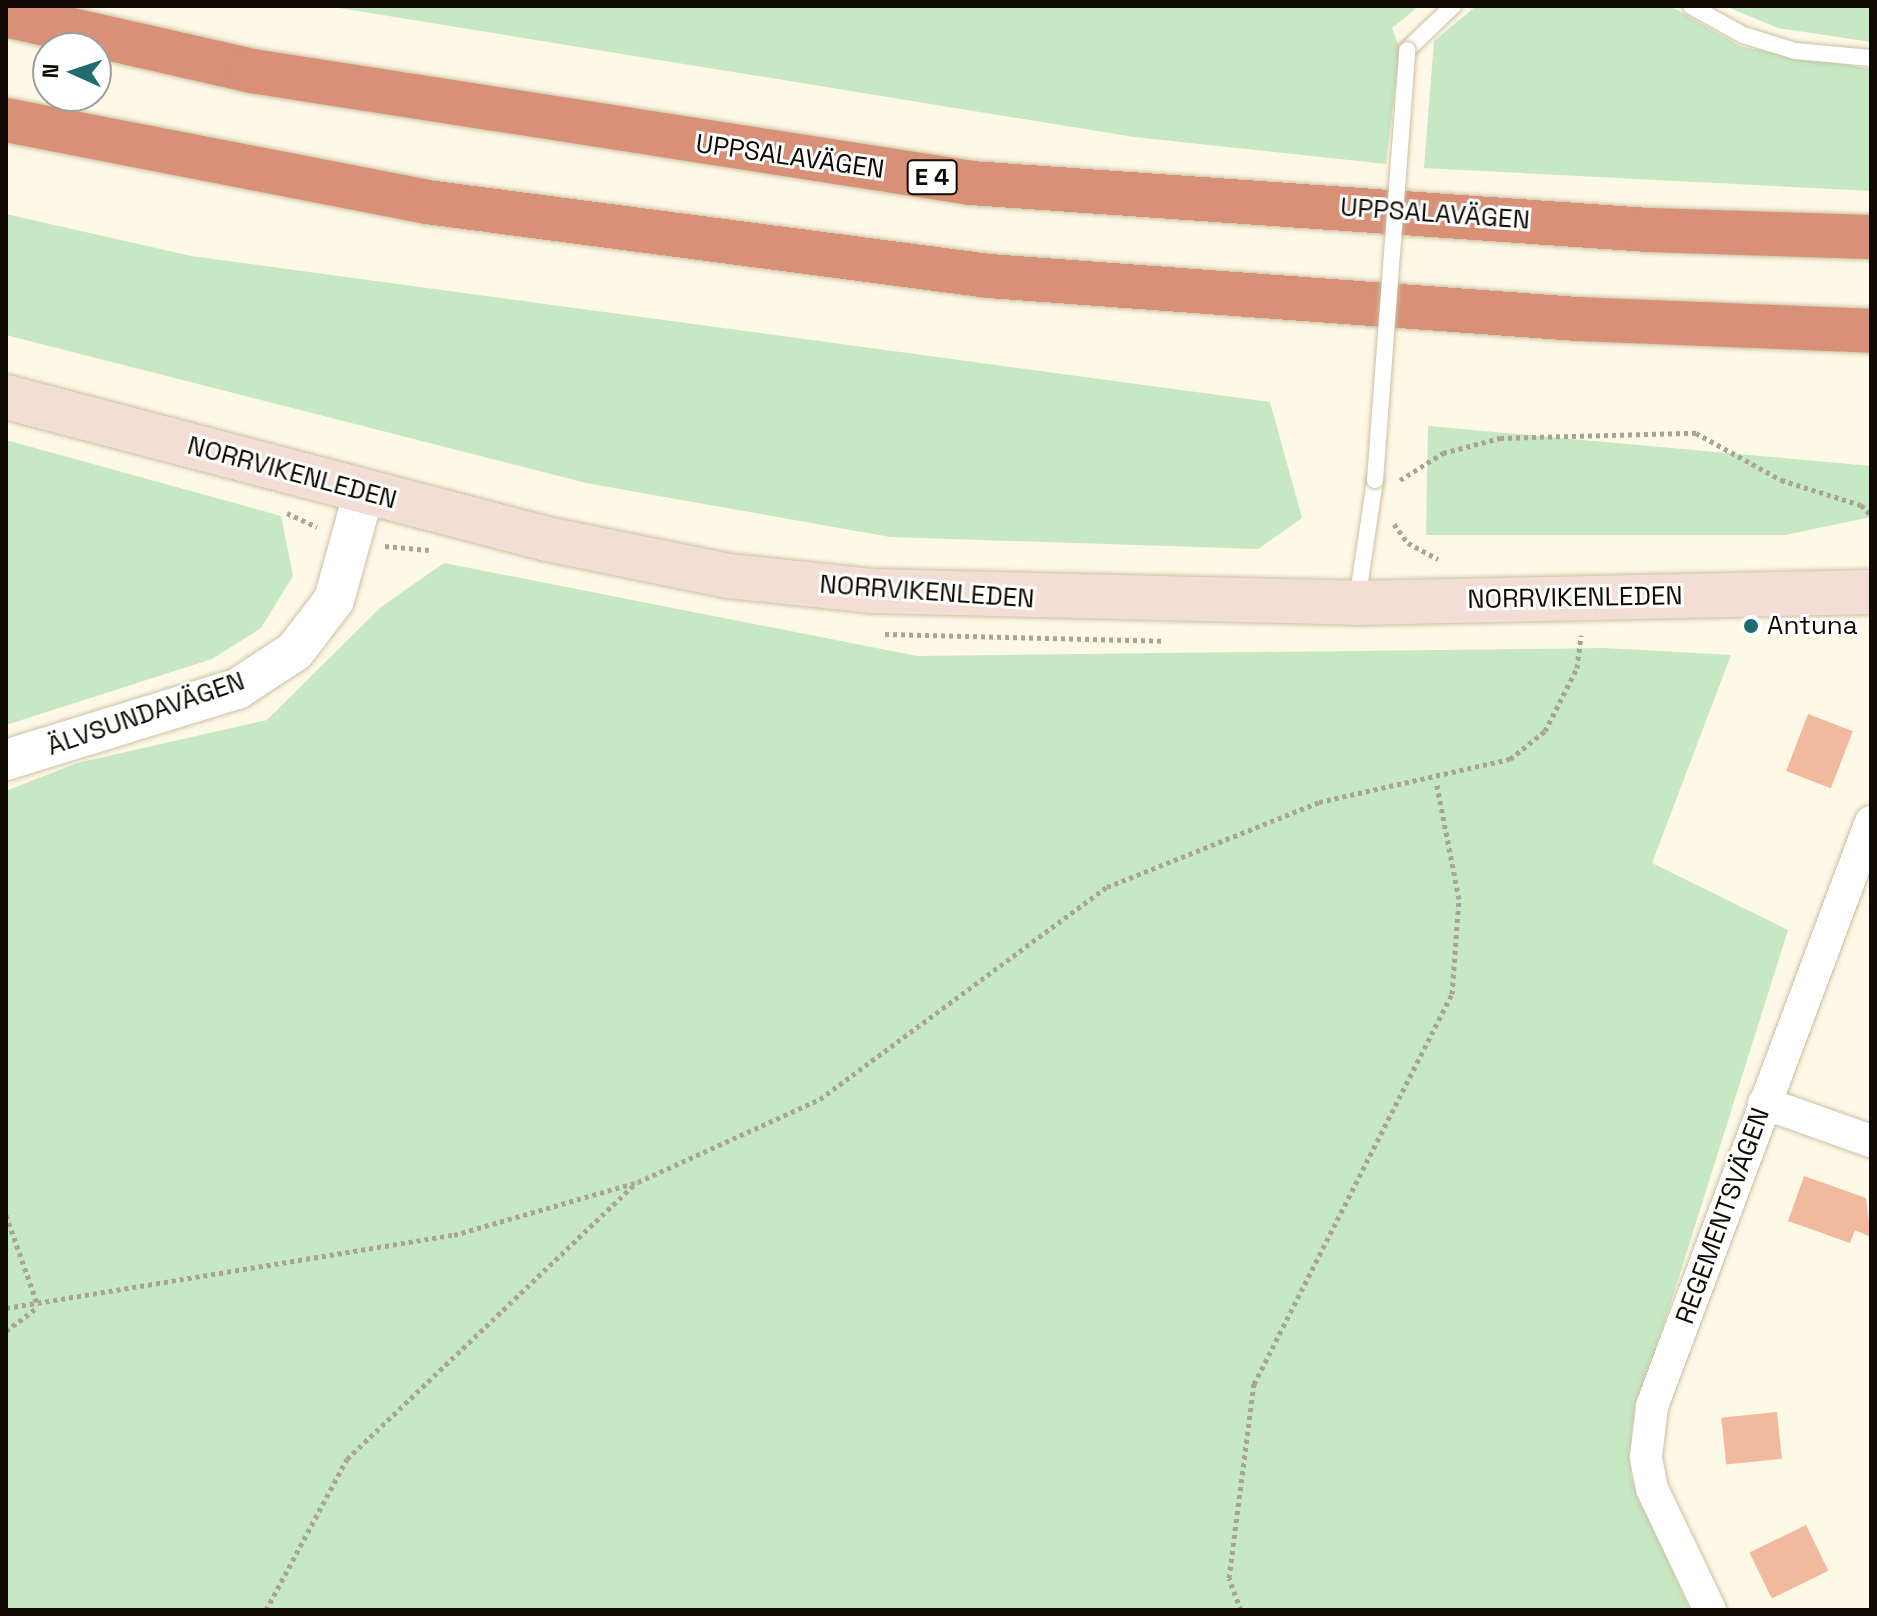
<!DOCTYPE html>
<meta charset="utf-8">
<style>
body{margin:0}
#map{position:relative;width:1877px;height:1616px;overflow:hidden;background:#fef8e6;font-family:"Space Grotesk",sans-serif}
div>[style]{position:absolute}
.green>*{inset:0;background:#c6e8c3}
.building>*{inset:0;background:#f1ba9f;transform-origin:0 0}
.path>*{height:5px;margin-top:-2.5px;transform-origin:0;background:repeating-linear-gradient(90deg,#a9a496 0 4px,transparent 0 8px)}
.roads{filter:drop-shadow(0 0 2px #ccc1a5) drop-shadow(0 0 2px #ccc1a5)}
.service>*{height:16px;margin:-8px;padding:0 8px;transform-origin:8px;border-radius:8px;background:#fff}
.minor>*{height:32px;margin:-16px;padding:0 16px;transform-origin:16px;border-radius:16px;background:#fff}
.tertiary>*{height:40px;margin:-20px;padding:0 20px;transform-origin:20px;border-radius:20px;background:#fff}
.secondary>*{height:44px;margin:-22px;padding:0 22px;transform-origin:22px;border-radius:22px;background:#f3ded6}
.motorway>*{height:44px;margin:-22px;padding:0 22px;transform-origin:22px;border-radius:22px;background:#d89076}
.bridges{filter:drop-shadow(0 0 2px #ccc1a5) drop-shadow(0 0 2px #ccc1a5)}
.service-bridge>*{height:16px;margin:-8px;padding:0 8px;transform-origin:8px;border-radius:8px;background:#fff}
.dots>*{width:22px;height:22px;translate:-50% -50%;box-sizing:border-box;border:4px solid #fff;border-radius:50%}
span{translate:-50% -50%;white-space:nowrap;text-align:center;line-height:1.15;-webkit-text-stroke:6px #fff;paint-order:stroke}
.shield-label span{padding:2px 6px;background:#fff;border:2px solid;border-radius:6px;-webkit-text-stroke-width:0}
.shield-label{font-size:24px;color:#0f0b03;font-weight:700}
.street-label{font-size:26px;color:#0f0b03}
.poi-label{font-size:26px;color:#0f0b03}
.left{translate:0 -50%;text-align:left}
.frame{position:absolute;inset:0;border:8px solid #0f0b03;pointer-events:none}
.north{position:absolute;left:32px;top:32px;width:80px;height:80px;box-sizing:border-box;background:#fff;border:2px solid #9f9d9a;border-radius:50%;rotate:273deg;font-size:22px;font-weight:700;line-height:32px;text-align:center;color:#0f0b03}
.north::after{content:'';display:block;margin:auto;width:28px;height:36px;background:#206c6e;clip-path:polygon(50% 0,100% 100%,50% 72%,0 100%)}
</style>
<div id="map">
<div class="green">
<div style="clip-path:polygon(327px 6px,1419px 6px,1392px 28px,1400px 49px,1386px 164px,1134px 137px)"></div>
<div style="clip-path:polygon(1476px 6px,1670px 6px,1742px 47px,1871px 69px,1871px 191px,1424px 168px,1434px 41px)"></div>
<div style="clip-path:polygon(1725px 6px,1871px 6px,1871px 42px,1778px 28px)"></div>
<div style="clip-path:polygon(6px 214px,191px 256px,1270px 402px,1302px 518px,1258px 549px,890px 537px,586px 483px,6px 335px)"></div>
<div style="clip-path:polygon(1428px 426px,1871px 466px,1871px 517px,1785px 535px,1426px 535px)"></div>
<div style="clip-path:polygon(6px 440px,281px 516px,293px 576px,261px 628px,212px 659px,6px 725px)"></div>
<div style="clip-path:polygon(444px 563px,917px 656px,1604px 648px,1731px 655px,1652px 863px,1788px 930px,1632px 1426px,1631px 1477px,1690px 1610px,6px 1610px,6px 791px,77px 763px,267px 720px,381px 607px)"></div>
</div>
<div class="building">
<div style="left:1808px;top:714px;width:48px;height:61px;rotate:21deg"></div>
<div style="clip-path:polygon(1804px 1176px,1866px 1198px,1871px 1237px,1855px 1230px,1850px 1243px,1788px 1221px)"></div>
<div style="left:1777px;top:1412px;width:47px;height:56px;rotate:84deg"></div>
<div style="left:1806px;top:1525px;width:51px;height:63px;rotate:64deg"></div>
</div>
<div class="path">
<div style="left:1400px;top:480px;width:51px;rotate:-32.1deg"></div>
<div style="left:1443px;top:453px;width:59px;rotate:-14.7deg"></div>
<div style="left:1500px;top:438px;width:196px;rotate:-1.5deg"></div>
<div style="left:1696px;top:433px;width:97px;rotate:28.9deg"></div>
<div style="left:1781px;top:480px;width:84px;rotate:17.4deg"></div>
<div style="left:1861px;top:505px;width:14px;rotate:45deg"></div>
<div style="left:287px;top:513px;width:33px;rotate:25deg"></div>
<div style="left:1394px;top:524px;width:24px;rotate:54deg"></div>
<div style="left:1408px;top:543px;width:34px;rotate:28deg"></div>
<div style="left:385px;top:546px;width:44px;rotate:5.2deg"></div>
<div style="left:885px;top:634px;width:278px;rotate:1.4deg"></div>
<div style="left:6px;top:1215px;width:96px;rotate:70.6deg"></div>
<div style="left:6px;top:1308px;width:454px;rotate:-9.3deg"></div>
<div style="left:454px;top:1235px;width:191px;rotate:-16.1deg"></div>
<div style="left:638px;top:1182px;width:200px;rotate:-24.5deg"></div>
<div style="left:820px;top:1099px;width:357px;rotate:-36.5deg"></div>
<div style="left:1107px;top:887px;width:228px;rotate:-21.8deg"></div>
<div style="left:1319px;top:802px;width:196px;rotate:-12.7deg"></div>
<div style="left:1510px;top:759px;width:45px;rotate:-38.7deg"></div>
<div style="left:1545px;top:731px;width:71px;rotate:-63.1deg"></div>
<div style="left:1577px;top:668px;width:33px;rotate:-83deg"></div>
<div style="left:6px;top:1331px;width:40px;rotate:-37deg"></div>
<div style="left:266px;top:1610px;width:171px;rotate:-61.8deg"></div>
<div style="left:347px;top:1459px;width:401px;rotate:-43.7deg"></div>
<div style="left:1241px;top:1610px;width:34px;rotate:-111deg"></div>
<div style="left:1229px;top:1578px;width:196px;rotate:-82.7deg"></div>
<div style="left:1254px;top:1384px;width:437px;rotate:-63.1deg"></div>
<div style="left:1452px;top:994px;width:95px;rotate:-85.8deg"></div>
<div style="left:1459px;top:899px;width:120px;rotate:-101deg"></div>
</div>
<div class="roads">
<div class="service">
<div style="left:1691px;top:6px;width:60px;rotate:29.1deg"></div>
<div style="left:1743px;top:35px;width:54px;rotate:17.1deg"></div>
<div style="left:1795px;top:51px;width:76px;rotate:5.3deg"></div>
<div style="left:1407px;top:50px;width:64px;rotate:-43.7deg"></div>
<div style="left:1357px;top:601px;width:122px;rotate:-81.5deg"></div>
</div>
<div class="minor">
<div style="left:1764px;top:1103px;width:114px;rotate:19.6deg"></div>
<div style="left:1710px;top:1610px;width:134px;rotate:-115.6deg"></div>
<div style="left:1652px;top:1489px;width:33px;rotate:-101deg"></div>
<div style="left:1646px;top:1457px;width:51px;rotate:-83.3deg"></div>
<div style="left:1652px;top:1406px;width:624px;rotate:-69.44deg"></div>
</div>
<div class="tertiary">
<div style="left:6px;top:760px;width:242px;rotate:-17.1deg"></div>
<div style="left:237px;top:689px;width:69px;rotate:-33.2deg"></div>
<div style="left:295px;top:651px;width:64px;rotate:-52.6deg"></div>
<div style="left:334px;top:600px;width:112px;rotate:-74.5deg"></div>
</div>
<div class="secondary">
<div style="left:6px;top:397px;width:559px;rotate:14.71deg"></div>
<div style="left:547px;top:539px;width:186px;rotate:11.5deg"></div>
<div style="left:729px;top:576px;width:143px;rotate:6deg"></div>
<div style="left:871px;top:591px;width:485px;rotate:1.4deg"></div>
<div style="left:1356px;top:603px;width:515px;rotate:-1.22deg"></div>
</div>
<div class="motorway">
<div style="left:6px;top:15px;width:252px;rotate:12.8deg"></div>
<div style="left:252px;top:71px;width:728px;rotate:8.85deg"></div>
<div style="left:971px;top:183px;width:679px;rotate:3.97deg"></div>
<div style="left:1648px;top:230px;width:223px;rotate:1.8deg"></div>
<div style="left:6px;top:120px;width:429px;rotate:11deg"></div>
<div style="left:427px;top:202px;width:567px;rotate:7.5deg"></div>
<div style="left:989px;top:276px;width:591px;rotate:4.18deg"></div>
<div style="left:1578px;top:319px;width:293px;rotate:2.3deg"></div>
</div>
</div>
<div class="bridges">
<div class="service-bridge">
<div style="left:1375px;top:480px;width:431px;rotate:-85.7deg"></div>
</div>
</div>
<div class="dots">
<div style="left:1751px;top:626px;background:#206c6e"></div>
</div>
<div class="shield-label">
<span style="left:932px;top:177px">E 4</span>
</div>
<div class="street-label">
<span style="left:790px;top:157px;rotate:8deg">UPPSALAVÄGEN</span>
<span style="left:1435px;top:214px;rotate:4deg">UPPSALAVÄGEN</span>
<span style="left:292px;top:473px;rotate:15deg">NORRVIKENLEDEN</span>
<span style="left:927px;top:592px;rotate:4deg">NORRVIKENLEDEN</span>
<span style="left:1575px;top:598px;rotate:-1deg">NORRVIKENLEDEN</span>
<span style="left:146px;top:714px;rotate:-19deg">ÄLVSUNDAVÄGEN</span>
<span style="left:1723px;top:1216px;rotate:-70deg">REGEMENTSVÄGEN</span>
</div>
<div class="poi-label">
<span class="left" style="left:1767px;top:626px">Antuna</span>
</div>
<div class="frame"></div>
<div class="north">N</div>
</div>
